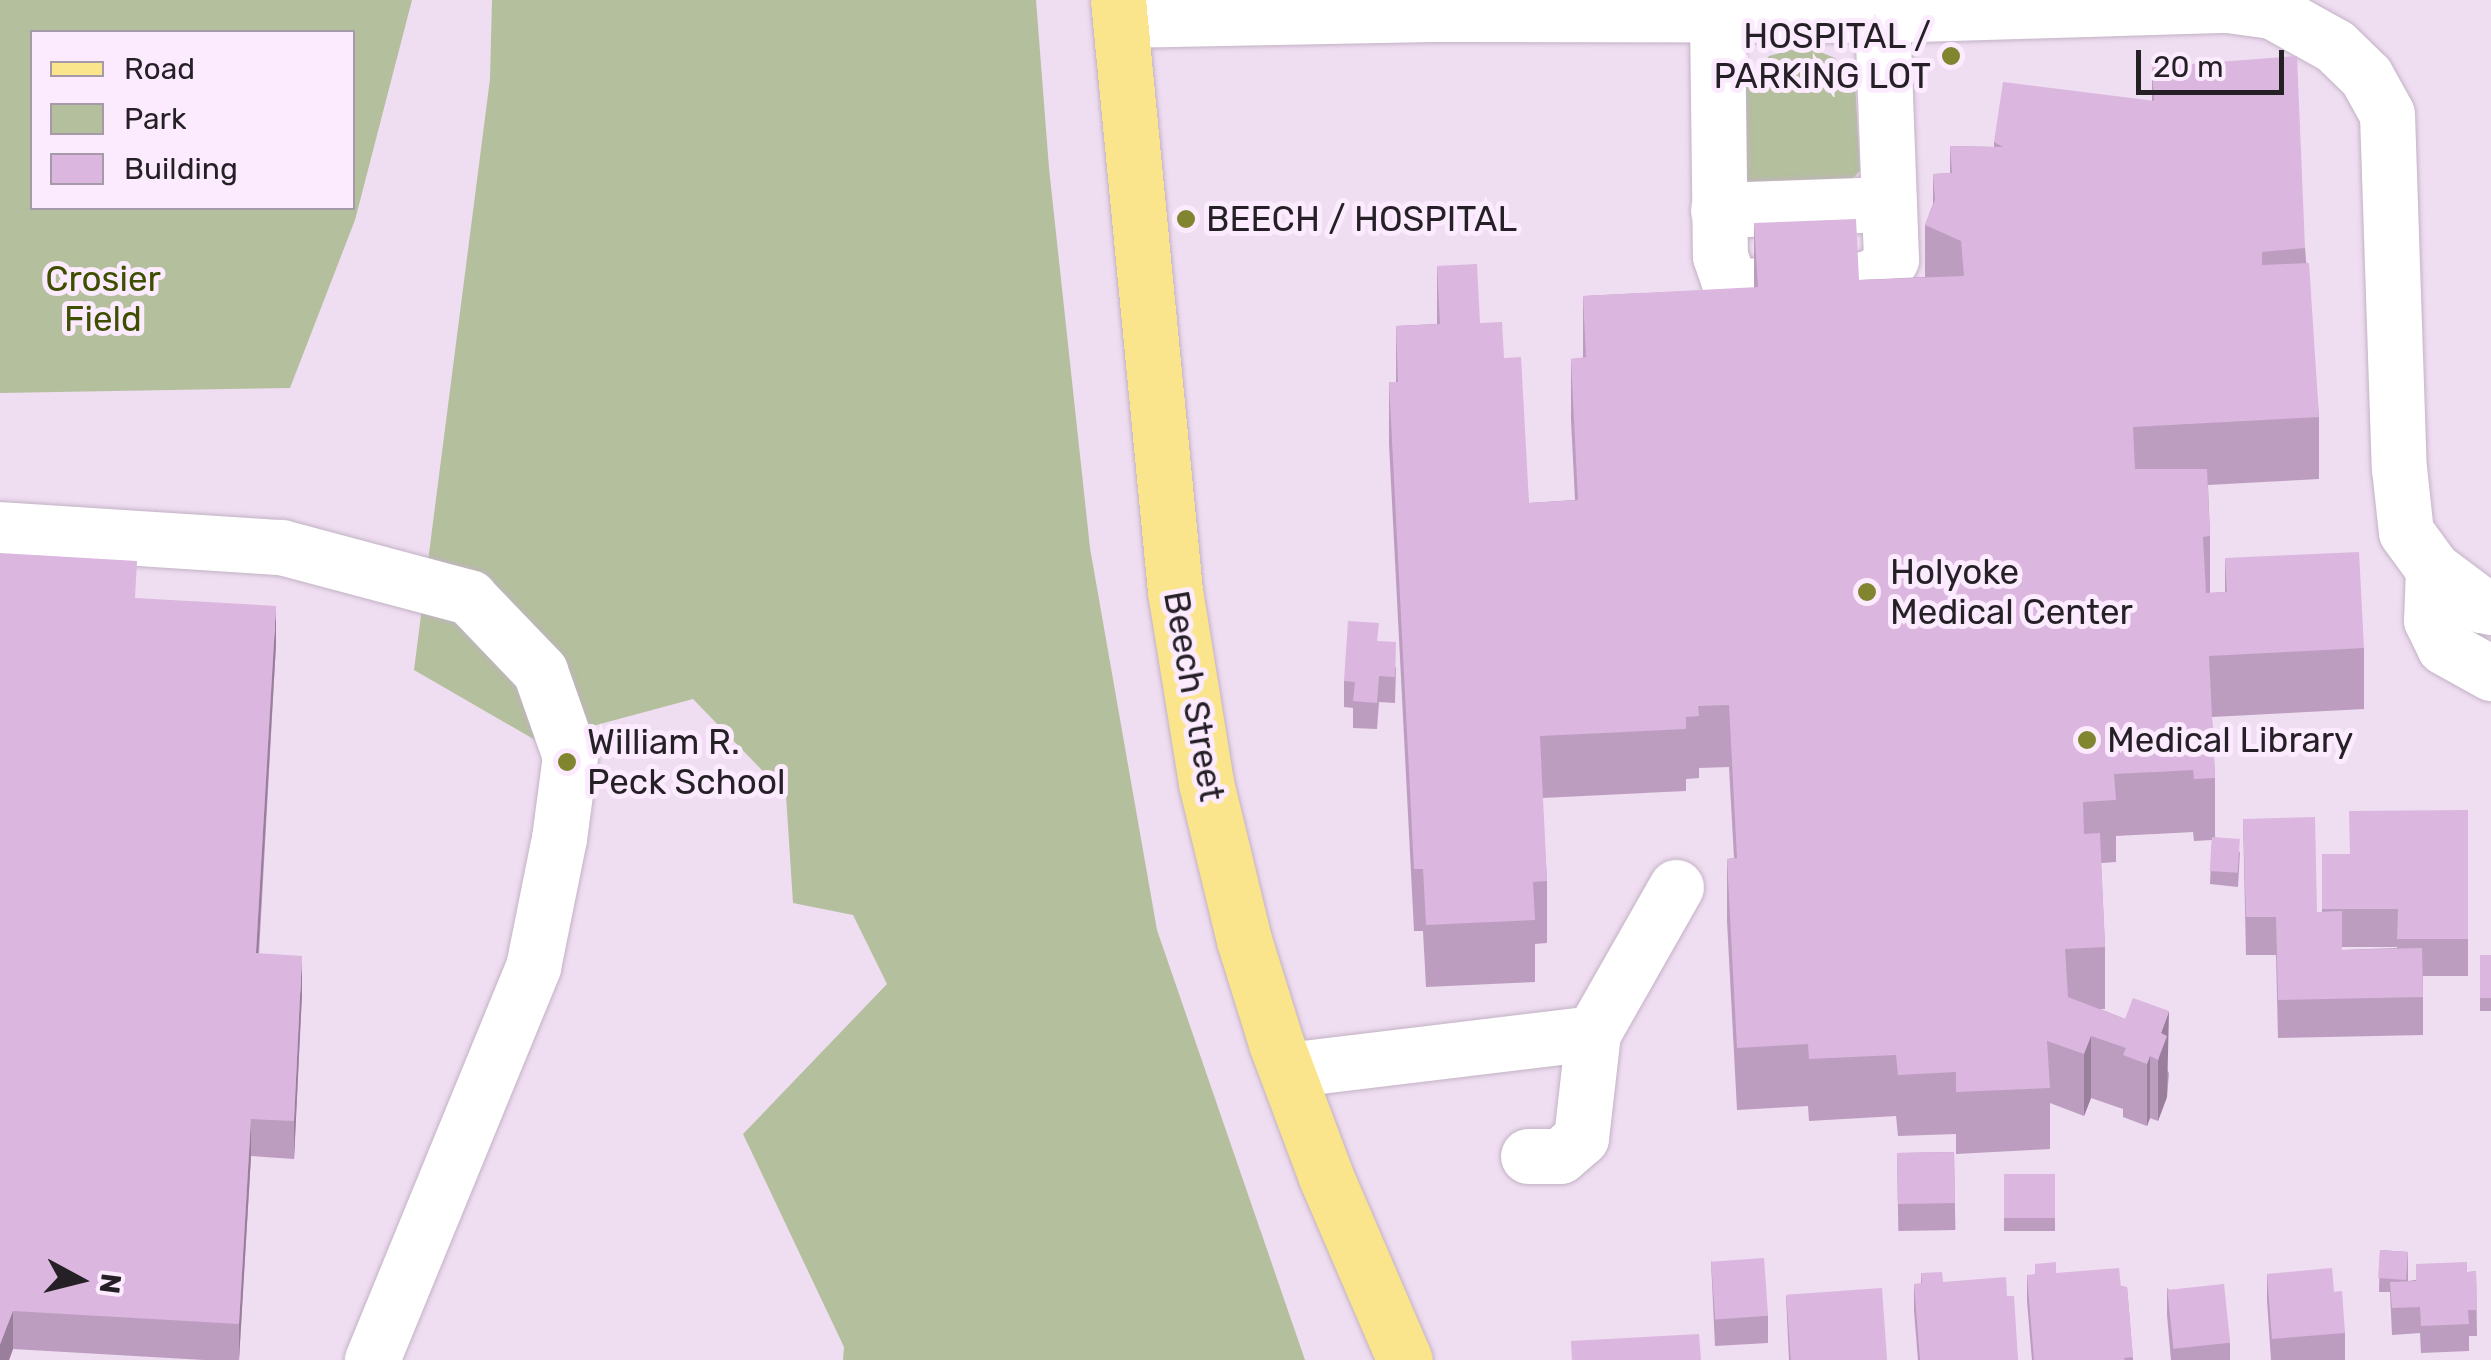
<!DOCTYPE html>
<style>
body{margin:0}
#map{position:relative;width:2491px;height:1360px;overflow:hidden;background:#efddf1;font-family:Rubik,sans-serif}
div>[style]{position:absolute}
.green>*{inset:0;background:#b4bf9e}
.roads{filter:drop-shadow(0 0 2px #c2b2c4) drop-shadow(0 0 2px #c2b2c4)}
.minor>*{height:55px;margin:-27.5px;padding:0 27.5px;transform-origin:27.5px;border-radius:27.5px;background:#fff}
.major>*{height:55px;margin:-27.5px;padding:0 27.5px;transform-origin:27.5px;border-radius:27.5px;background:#fbe58c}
.wall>*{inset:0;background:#bc9dc0;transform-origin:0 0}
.shaded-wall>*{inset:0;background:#997f9c}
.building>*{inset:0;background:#dbb6df;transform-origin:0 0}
.dots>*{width:28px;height:28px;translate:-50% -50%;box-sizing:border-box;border:5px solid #fcebfe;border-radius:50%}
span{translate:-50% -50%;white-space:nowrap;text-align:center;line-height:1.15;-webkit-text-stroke:10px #fcebfe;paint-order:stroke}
.poi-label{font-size:35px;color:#251f26}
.right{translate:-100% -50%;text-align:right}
.left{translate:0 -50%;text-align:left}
.park-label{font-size:35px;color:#3e4f00}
.street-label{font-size:35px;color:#251f26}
.legend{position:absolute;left:30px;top:30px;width:325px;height:180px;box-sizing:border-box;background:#fcebfe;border:2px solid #a699a8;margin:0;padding:12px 18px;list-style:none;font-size:30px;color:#251f26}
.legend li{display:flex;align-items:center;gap:20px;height:50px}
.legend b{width:50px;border:2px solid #a699a8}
.north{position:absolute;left:30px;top:1230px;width:100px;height:100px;-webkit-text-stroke:8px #fcebfe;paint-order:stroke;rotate:97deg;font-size:28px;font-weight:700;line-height:40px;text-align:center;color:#251f26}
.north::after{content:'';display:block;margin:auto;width:35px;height:45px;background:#251f26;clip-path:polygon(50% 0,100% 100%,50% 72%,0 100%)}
.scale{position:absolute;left:2136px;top:50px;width:148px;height:45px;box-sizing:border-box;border:5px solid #251f26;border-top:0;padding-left:12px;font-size:30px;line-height:35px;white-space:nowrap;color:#251f26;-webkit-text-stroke:8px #fcebfe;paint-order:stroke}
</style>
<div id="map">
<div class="green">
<div style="clip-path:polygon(evenodd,0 0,412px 0,355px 220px,290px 388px,0 393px,0 0,352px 32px,352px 208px,32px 208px,32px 32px,352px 32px)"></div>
<div style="clip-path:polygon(492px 0,1036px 0,1049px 168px,1090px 548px,1157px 930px,1305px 1360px,843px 1360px,844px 1347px,743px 1134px,887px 984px,853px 915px,793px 903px,786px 795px,693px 699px,537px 741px,414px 670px,490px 79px)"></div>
<div style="clip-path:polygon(1805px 46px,1835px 58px,1855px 83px,1860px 171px,1850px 181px,1750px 183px,1746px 178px,1745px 84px,1769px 56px)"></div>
</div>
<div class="roads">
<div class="minor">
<div style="left:1717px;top:17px;width:239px;rotate:89.3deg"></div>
<div style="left:1720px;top:256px;width:24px;rotate:71deg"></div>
<div style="left:1728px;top:279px;width:17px;rotate:24deg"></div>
<div style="left:1744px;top:286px;width:123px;rotate:-3.3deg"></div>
<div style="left:1867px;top:279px;width:21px;rotate:-29deg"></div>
<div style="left:1885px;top:269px;width:12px;rotate:-59deg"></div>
<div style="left:1891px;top:259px;width:244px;rotate:-92.1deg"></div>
<div style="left:1120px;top:20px;width:312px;rotate:-1.1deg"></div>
<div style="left:1432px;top:14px;width:450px;rotate:0.1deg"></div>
<div style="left:1882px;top:15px;width:346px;rotate:-1.7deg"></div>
<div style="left:2228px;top:5px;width:44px;rotate:7.8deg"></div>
<div style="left:2272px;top:11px;width:72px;rotate:29.1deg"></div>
<div style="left:2335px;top:46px;width:43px;rotate:44.1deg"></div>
<div style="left:2366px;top:76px;width:43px;rotate:61.1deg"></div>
<div style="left:2387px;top:114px;width:354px;rotate:88.1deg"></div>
<div style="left:2399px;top:468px;width:64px;rotate:83.8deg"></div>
<div style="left:2406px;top:532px;width:46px;rotate:53.9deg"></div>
<div style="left:2433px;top:569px;width:60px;rotate:36.9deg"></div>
<div style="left:2481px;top:605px;width:10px;rotate:11deg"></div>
<div style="left:1718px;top:210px;width:171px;rotate:-2deg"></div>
<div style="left:0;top:529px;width:282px;rotate:3.7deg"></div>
<div style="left:281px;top:547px;width:195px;rotate:14.9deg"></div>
<div style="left:469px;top:597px;width:103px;rotate:46.2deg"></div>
<div style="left:540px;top:671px;width:90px;rotate:70.6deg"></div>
<div style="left:570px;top:756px;width:83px;rotate:97.6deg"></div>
<div style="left:559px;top:838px;width:132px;rotate:101.4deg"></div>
<div style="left:533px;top:967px;width:425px;rotate:112.3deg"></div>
<div style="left:2433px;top:569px;width:51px;rotate:92.2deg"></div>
<div style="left:2431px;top:620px;width:30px;rotate:64deg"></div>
<div style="left:2444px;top:647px;width:54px;rotate:29deg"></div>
<div style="left:1287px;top:1070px;width:308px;rotate:-6.9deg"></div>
<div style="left:1528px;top:1156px;width:32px"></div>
<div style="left:1560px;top:1156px;width:28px;rotate:-41deg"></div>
<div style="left:1581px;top:1138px;width:106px;rotate:-83.5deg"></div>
<div style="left:1593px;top:1033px;width:168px;rotate:-60.4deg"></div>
</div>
<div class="major">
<div style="left:1118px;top:0;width:594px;rotate:84.49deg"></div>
<div style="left:1175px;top:591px;width:194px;rotate:80.8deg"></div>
<div style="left:1206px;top:783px;width:162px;rotate:76.4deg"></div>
<div style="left:1244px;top:940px;width:108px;rotate:72.7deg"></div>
<div style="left:1276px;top:1043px;width:143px;rotate:69.5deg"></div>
<div style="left:1326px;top:1177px;width:199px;rotate:66.7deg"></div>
</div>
</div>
<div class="wall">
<div style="clip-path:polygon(2152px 67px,2305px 248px,2319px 417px,2319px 479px,2208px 485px,2210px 536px,2210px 593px,2225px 592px,2225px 558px,2364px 648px,2364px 709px,2212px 717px,2215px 778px,2215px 837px,2240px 852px,2238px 887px,2210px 884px,2212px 840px,2194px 841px,2193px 832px,2116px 836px,2116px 862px,2101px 863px,2105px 947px,2105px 1009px,2100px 1009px,2125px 1019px,2169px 1073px,2167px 1097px,2158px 1121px,2150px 1118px,2147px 1126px,2123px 1117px,2123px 1109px,2091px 1098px,2084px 1116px,2050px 1103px,2050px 1149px,1956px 1154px,1956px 1134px,1898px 1136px,1896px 1116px,1809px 1121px,1808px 1106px,1737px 1110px,1727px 921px,1727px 859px,1734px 858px,1729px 767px,1699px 768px,1699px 778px,1686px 779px,1686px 791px,1542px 798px,1547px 881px,1547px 943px,1535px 944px,1535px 982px,1426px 987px,1423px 931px,1414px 931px,1389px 444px,1389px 382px,1396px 382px,1396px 326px,1437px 324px,1437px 266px,1504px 358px,1529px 503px,1575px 500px,1571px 420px,1571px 359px,1583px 358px,1583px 296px,1754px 288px,1754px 223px,1859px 280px,1925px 277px,1925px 225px,1933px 204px,1933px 174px,1950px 173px,1950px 146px,1994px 147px,1994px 142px,2152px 101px)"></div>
<div style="clip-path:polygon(137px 598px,276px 644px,259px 954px,302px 994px,294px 1159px,251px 1156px,239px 1360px,204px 1360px,13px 1349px,9px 1360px,0 1360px)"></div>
<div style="clip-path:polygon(1379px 641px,1396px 668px,1395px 703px,1379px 702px,1377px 729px,1353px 728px,1353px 708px,1344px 707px,1344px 681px)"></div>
<div style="clip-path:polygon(evenodd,2468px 810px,2468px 976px,2423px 976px,2423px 1035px,2278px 1038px,2276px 955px,2246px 955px,2243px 819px,2317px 912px,2322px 912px,2322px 854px,2349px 854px,2468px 810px,2342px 947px,2397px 947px,2397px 948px,2342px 950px,2342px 947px)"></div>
<div style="left:2480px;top:955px;width:11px;height:56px"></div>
<div style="left:1954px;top:1152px;width:78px;height:57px;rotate:89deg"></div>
<div style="left:2055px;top:1174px;width:57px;height:51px;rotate:90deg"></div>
<div style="clip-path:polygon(2380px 1250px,2408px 1252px,2408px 1281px,2476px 1271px,2477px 1336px,2469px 1336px,2469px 1351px,2421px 1353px,2420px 1333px,2392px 1335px,2390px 1292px,2379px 1292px)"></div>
<div style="clip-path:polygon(1711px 1261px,1768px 1316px,1768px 1343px,1715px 1346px)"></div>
<div style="clip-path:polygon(1921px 1273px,1943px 1282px,2007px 1296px,2018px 1360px,1918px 1360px,1914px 1311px,1914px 1284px,1921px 1284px)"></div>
<div style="clip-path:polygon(2267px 1274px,2334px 1292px,2345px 1333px,2345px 1360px,2271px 1360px,2267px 1300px)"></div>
<div style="clip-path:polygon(2027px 1275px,2127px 1287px,2133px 1360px,2032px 1360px,2027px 1301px)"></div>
<div style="clip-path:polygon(2167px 1288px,2230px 1343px,2230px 1360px,2171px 1360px,2167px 1315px)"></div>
<div style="clip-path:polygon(1786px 1296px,1887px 1360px,1789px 1360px)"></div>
</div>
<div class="shaded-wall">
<div style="clip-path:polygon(276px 606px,276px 644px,256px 991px,256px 953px)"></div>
<div style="clip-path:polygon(302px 956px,302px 994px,294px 1159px,294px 1121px)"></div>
<div style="clip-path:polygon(2169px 1011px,2167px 1097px,2158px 1121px,2158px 1060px,2161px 1033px)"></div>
<div style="clip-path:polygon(2091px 1036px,2091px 1098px,2084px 1116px,2084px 1054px)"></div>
<div style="clip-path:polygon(2150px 1056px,2150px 1118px,2147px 1126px,2147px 1064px)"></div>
<div style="clip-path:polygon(251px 1119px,251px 1156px,239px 1360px,239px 1324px)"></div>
<div style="clip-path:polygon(13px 1311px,13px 1349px,9px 1360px,0 1360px,0 1344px)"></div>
</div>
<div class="building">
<div style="clip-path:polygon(2297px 56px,2305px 248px,2262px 252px,2262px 265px,2309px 263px,2319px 417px,2133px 427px,2135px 469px,2207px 469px,2210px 536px,2203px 537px,2206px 593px,2227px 592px,2225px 558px,2359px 552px,2364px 648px,2209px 656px,2215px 778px,2194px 779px,2193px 770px,2114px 774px,2116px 800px,2083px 802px,2084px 834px,2100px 833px,2105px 947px,2065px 949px,2068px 997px,2125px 1019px,2133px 998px,2169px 1011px,2161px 1033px,2167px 1036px,2158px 1060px,2150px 1056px,2147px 1064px,2123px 1055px,2126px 1048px,2091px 1036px,2084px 1054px,2047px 1041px,2050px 1088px,1956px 1092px,1956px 1072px,1898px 1075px,1896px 1055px,1809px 1059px,1808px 1044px,1737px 1048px,1727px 859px,1737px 858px,1729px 705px,1698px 706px,1699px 716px,1686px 717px,1686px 729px,1540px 736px,1547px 881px,1533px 882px,1535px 920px,1426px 925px,1423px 869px,1414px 869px,1389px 382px,1398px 382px,1396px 326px,1440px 324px,1437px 266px,1477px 264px,1480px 323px,1502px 322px,1504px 358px,1521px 357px,1529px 503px,1578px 500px,1571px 359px,1586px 357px,1583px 296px,1758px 287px,1754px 223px,1856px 219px,1859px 280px,1964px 276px,1961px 241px,1925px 225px,1935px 200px,1933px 174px,1952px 173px,1950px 146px,2003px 147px,1994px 142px,2003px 82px,2154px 101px,2152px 67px)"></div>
<div style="clip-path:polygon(0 553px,137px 561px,135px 598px,276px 606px,256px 953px,302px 956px,294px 1121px,251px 1119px,239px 1324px,13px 1311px,0 1344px)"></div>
<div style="clip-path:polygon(1348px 621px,1379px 623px,1377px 641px,1396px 642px,1395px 677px,1379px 676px,1377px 703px,1353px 701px,1355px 682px,1344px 681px)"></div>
<div style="clip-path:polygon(2468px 810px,2468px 939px,2397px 939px,2398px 909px,2322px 909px,2322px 854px,2350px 854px,2349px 811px)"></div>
<div style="clip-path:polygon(2315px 817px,2317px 912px,2342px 911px,2342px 950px,2422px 948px,2423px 997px,2278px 1000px,2276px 917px,2246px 917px,2243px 819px)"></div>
<div style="left:2212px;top:837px;width:28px;height:34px;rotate:4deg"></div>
<div style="left:2480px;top:955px;width:11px;height:43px"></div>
<div style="left:1954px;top:1152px;width:51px;height:57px;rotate:89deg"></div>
<div style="left:2055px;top:1174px;width:44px;height:51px;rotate:90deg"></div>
<div style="left:2380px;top:1250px;width:28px;height:28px;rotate:4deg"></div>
<div style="left:1764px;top:1258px;width:58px;height:53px;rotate:86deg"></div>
<div style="clip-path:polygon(2056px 1262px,2056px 1273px,2119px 1268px,2121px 1287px,2127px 1287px,2133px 1357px,2124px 1358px,2125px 1360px,2034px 1360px,2027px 1275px,2035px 1274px,2035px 1264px)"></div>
<div style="clip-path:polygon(2467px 1262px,2467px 1272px,2476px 1271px,2477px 1310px,2468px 1310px,2469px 1324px,2421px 1326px,2420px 1307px,2392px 1308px,2390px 1282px,2416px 1281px,2416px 1264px)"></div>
<div style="clip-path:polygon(2332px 1268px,2334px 1292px,2342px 1291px,2345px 1333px,2272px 1339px,2267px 1274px)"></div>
<div style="clip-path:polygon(1942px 1272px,1943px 1282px,2006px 1277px,2007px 1296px,2014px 1296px,2018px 1360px,1920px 1360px,1914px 1284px,1922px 1283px,1921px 1273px)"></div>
<div style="left:2224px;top:1284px;width:59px;height:57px;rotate:84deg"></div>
<div style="left:1882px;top:1288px;width:72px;height:96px;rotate:86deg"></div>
<div style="clip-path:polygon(1699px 1334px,1701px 1360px,1572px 1360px,1571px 1341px)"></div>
</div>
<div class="dots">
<div style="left:1951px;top:56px;background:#82852f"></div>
<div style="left:1186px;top:219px;background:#82852f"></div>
<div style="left:1867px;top:592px;background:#82852f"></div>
<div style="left:2087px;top:740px;background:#82852f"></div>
<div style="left:567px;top:762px;background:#82852f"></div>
</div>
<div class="poi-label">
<span class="right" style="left:1931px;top:56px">HOSPITAL /<br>PARKING LOT</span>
<span class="left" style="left:1206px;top:219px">BEECH / HOSPITAL</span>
<span class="left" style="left:1890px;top:592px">Holyoke<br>Medical Center</span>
<span class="left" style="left:2107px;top:740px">Medical Library</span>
<span class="left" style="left:587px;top:762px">William R.<br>Peck School</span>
</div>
<div class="park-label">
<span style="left:103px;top:299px">Crosier<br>Field</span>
</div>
<div class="street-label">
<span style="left:1194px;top:696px;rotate:80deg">Beech Street</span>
</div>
<ul class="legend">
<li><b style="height:12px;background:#fbe58c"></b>Road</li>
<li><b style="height:28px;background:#b4bf9e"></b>Park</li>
<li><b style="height:28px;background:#dbb6df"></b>Building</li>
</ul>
<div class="north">N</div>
<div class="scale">20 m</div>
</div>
